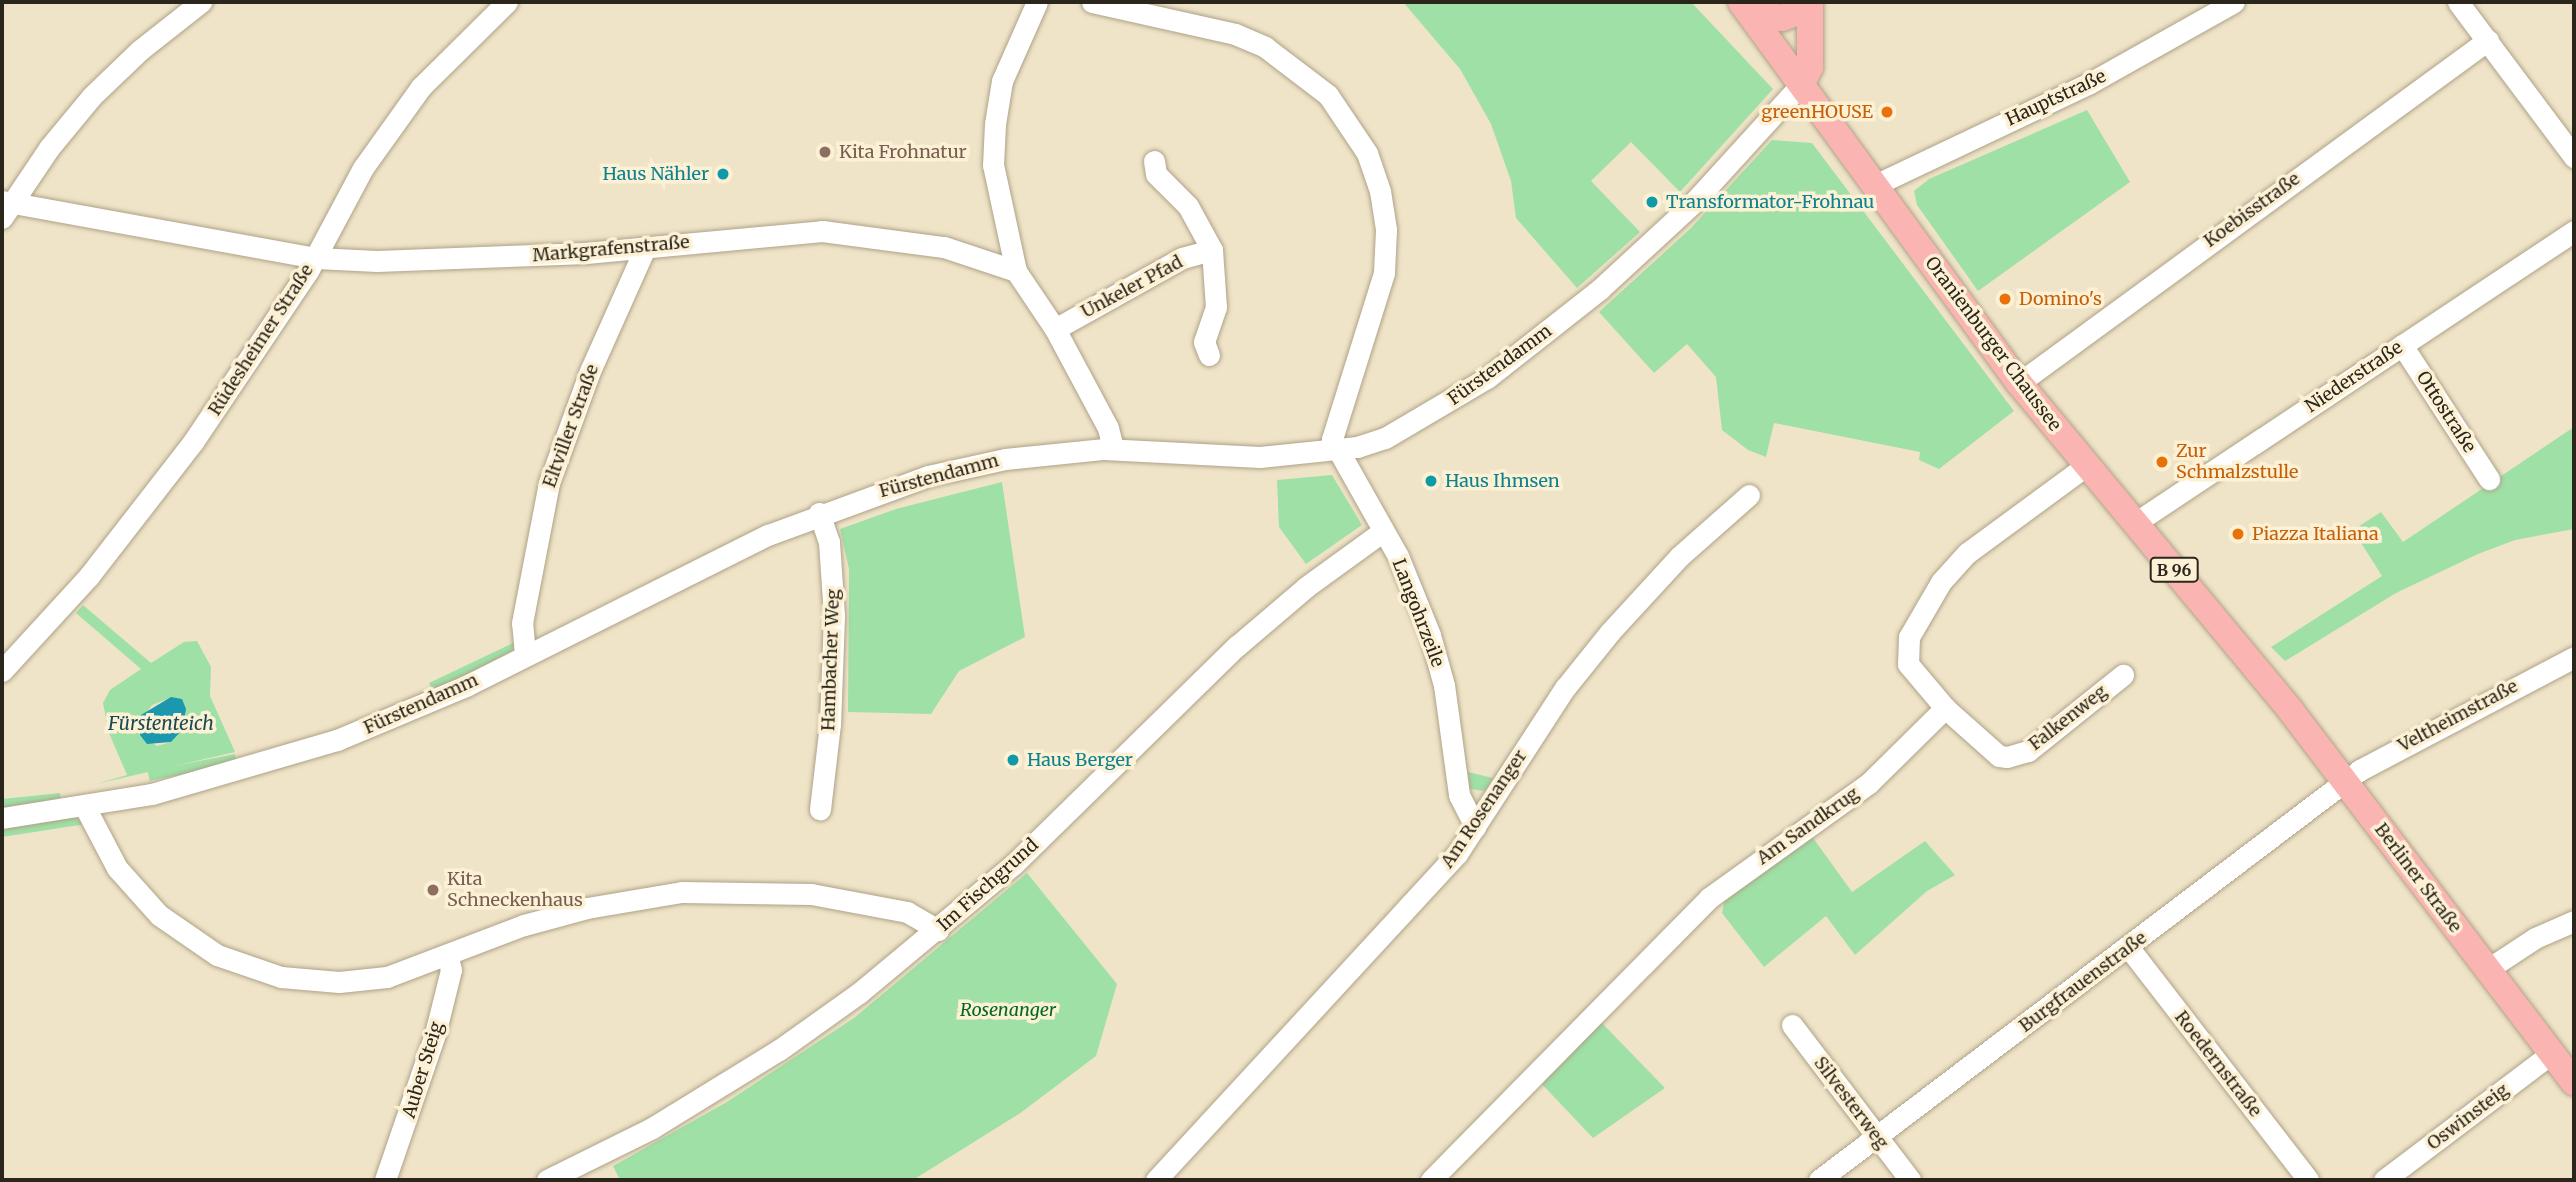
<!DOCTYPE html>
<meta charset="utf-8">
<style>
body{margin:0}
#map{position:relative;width:2576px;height:1182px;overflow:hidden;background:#f0e4c8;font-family:Merriweather,serif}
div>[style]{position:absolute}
.green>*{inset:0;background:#9fe0a6;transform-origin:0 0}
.water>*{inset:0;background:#1b98ad}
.roads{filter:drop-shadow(0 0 2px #aea288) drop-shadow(0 0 2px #aea288)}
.minor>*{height:21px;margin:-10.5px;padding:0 10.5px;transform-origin:10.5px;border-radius:10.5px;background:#fff}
.major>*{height:26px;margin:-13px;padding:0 13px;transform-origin:13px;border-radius:13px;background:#fab4b2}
.dots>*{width:19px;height:19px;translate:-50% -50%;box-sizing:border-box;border:4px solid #fdf1d5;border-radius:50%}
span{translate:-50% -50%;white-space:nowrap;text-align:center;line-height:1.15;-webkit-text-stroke:7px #fdf1d5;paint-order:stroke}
.shield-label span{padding:2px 5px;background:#fdf1d5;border:2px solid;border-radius:5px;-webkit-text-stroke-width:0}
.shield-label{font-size:16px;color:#2b261c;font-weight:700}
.street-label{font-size:18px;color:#2b261c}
.food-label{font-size:18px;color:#c56008}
.right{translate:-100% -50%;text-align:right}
.left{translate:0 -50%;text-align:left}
.education-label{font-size:18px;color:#785e54}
.culture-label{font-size:18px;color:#0d838f}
.park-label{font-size:18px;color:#006923;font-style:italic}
.water-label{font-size:19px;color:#194a53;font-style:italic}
.frame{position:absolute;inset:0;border:4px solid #2b261c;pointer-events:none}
</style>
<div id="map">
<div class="green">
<div style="clip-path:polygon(1403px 2px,1691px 2px,1773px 89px,1680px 192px,1631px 142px,1591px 181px,1640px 232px,1577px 288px,1516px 218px,1511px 181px,1491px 124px,1460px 69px)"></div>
<div style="clip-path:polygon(2087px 110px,2130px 182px,1978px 291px,1917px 205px,1914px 191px,1929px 179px)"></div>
<div style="clip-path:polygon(1772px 140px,1812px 143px,2014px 411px,1939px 469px,1919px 460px,1920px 452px,1774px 423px,1766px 457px,1748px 450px,1722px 430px,1716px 377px,1687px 344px,1654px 373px,1599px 312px,1691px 228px)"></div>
<div style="clip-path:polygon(2574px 427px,2574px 529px,2515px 540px,2478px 554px,2396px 593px,2285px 661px,2271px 647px,2382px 576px,2353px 530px,2381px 512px,2403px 542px)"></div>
<div style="clip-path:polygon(1332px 475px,1362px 525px,1306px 564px,1279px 527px,1277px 480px)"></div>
<div style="clip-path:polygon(1002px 482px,1025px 637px,959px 671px,931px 714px,848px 712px,849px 569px,840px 529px,896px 509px)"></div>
<div style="clip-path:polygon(evenodd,83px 605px,151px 663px,184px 642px,197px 641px,211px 667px,210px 696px,235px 752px,96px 784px,127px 775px,109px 733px,103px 703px,110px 690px,141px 669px,76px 613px,83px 605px,170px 698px,171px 742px,157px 746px,140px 735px,138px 724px,152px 705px,170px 698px)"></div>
<div style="clip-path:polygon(515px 642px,512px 651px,433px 692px,429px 683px)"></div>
<div style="left:235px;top:754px;width:10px;height:89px;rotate:79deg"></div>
<div style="clip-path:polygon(1468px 772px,1493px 778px,1485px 791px,1470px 789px)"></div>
<div style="left:60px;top:793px;width:9px;height:58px;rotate:84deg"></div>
<div style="clip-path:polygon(74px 817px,86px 824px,2px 837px,2px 826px)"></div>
<div style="clip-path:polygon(1811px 835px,1852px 892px,1925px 841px,1955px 875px,1927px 891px,1855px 955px,1826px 916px,1764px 967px,1722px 913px,1725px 897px)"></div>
<div style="clip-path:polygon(1027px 873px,1117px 984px,1096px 1056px,1019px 1114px,913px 1180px,620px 1180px,613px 1166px,727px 1102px,854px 1018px)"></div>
<div style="clip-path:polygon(1597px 1018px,1665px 1088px,1593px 1138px,1538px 1080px)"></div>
</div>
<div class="water">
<div style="clip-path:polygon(171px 697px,182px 699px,186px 709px,182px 730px,171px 742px,147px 744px,140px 735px,141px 715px)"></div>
</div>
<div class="roads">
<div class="minor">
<div style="left:1092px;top:2px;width:147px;rotate:12.6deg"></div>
<div style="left:1235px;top:34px;width:33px;rotate:23deg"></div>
<div style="left:1265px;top:47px;width:79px;rotate:37.3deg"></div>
<div style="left:1328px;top:95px;width:70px;rotate:56.1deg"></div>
<div style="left:1367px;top:153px;width:40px;rotate:71.1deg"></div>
<div style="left:1380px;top:191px;width:39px;rotate:81deg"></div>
<div style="left:1386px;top:230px;width:43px;rotate:92.7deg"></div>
<div style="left:1384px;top:273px;width:174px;rotate:107.4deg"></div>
<div style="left:1332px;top:439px;width:134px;rotate:60.6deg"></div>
<div style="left:1398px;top:556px;width:85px;rotate:67.9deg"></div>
<div style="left:1430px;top:635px;width:52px;rotate:74.4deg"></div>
<div style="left:1444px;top:685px;width:111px;rotate:82.2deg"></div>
<div style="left:1459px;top:795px;width:36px;rotate:63deg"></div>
<div style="left:2458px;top:2px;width:194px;rotate:53.2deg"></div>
<div style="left:1154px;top:161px;width:13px;rotate:81deg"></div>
<div style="left:1156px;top:174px;width:45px;rotate:45deg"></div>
<div style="left:1188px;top:206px;width:50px;rotate:61.4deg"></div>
<div style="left:1212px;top:250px;width:57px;rotate:86deg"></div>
<div style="left:1216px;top:307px;width:37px;rotate:109deg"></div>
<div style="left:1204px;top:342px;width:14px;rotate:69deg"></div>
<div style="left:1875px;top:185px;width:236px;rotate:-25.4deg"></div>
<div style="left:2088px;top:84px;width:167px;rotate:-29.3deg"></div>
<div style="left:2px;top:201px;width:319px;rotate:10.3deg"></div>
<div style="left:316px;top:258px;width:61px;rotate:2.8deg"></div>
<div style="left:377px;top:261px;width:209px;rotate:-2.2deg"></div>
<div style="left:586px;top:253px;width:237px;rotate:-5.3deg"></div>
<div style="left:822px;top:231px;width:123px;rotate:7.5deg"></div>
<div style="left:944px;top:247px;width:76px;rotate:18.4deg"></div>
<div style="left:1016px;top:271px;width:70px;rotate:56.1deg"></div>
<div style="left:1055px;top:329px;width:112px;rotate:61.8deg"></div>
<div style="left:1108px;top:428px;width:21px;rotate:76deg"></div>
<div style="left:2px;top:218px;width:84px;rotate:-56.1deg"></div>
<div style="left:49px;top:148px;width:67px;rotate:-50.4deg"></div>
<div style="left:92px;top:96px;width:66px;rotate:-43.8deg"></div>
<div style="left:140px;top:50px;width:78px;rotate:-38.2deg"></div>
<div style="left:1016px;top:271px;width:108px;rotate:-102.2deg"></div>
<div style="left:993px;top:165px;width:41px;rotate:-87.2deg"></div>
<div style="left:995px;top:124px;width:44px;rotate:-80.8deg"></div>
<div style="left:1002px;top:81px;width:86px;rotate:-66.1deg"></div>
<div style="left:1055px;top:329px;width:145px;rotate:-29.2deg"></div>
<div style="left:1182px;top:258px;width:31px;rotate:-15deg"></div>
<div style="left:2402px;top:345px;width:160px;rotate:57deg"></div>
<div style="left:2019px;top:383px;width:581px;rotate:-36.18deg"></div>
<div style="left:2087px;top:465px;width:149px;rotate:143.7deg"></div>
<div style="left:1967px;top:553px;width:39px;rotate:132deg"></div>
<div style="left:1941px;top:582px;width:64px;rotate:120.2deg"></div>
<div style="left:1909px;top:637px;width:27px;rotate:92deg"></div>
<div style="left:1908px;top:664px;width:57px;rotate:49.9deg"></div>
<div style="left:1945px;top:708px;width:72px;rotate:41.6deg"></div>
<div style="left:1999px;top:756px;width:8px;rotate:7deg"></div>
<div style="left:2007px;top:757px;width:22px;rotate:-16deg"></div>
<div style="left:2028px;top:751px;width:122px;rotate:-38.7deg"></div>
<div style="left:819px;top:513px;width:31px;rotate:71deg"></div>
<div style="left:829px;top:542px;width:74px;rotate:86.1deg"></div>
<div style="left:834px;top:616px;width:108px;rotate:92.1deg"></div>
<div style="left:830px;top:724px;width:86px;rotate:96.7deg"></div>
<div style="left:2135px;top:523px;width:527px;rotate:-33.63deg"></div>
<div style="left:525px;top:655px;width:32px;rotate:-95deg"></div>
<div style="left:522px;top:623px;width:143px;rotate:-79.1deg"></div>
<div style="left:549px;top:483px;width:119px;rotate:-69.9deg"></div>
<div style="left:590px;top:371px;width:135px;rotate:-65.9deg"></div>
<div style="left:2px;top:671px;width:129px;rotate:-47.5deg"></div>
<div style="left:89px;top:576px;width:170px;rotate:-52.2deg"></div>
<div style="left:193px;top:442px;width:206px;rotate:-56.1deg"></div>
<div style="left:308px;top:271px;width:117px;rotate:-61.9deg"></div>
<div style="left:363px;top:168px;width:100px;rotate:-54.4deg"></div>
<div style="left:421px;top:87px;width:121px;rotate:-44.7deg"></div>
<div style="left:85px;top:807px;width:69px;rotate:62.3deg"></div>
<div style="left:117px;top:868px;width:63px;rotate:48.2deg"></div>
<div style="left:159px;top:915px;width:70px;rotate:34.6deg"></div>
<div style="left:217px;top:955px;width:68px;rotate:19deg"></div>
<div style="left:281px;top:977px;width:58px;rotate:4.9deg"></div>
<div style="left:339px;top:982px;width:48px;rotate:-5.9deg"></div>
<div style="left:387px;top:977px;width:147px;rotate:-20.8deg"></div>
<div style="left:524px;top:925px;width:65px;rotate:-15.1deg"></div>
<div style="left:587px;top:908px;width:96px;rotate:-9.6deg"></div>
<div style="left:682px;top:892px;width:129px;rotate:0.9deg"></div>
<div style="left:811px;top:894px;width:98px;rotate:10.6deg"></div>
<div style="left:907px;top:912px;width:36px;rotate:30deg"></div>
<div style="left:2px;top:818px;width:152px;rotate:-9.1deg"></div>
<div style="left:152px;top:794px;width:193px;rotate:-16.3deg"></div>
<div style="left:337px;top:740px;width:140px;rotate:-22.7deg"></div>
<div style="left:466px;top:686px;width:338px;rotate:-26.6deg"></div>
<div style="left:768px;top:535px;width:171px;rotate:-20.2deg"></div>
<div style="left:928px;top:476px;width:79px;rotate:-12.4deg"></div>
<div style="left:1005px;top:459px;width:100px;rotate:-5.8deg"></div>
<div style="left:1104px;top:449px;width:156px;rotate:2.9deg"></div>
<div style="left:1260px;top:457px;width:98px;rotate:-5.9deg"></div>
<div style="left:1357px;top:447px;width:29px;rotate:-18deg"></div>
<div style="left:1385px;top:438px;width:118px;rotate:-30.5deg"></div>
<div style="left:1487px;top:378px;width:144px;rotate:-38.2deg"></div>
<div style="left:1600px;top:289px;width:125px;rotate:-42.7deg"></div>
<div style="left:1692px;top:204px;width:164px;rotate:-47.7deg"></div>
<div style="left:2129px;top:948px;width:293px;rotate:52.3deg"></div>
<div style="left:2488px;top:969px;width:56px;rotate:-33.4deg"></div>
<div style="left:2535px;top:938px;width:43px;rotate:-23.6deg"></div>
<div style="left:1792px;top:1025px;width:195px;rotate:52.7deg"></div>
<div style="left:385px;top:1180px;width:154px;rotate:-71.1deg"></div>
<div style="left:435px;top:1034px;width:66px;rotate:-76deg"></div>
<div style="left:451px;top:970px;width:13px;rotate:-103deg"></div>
<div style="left:547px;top:1180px;width:117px;rotate:-26.3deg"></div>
<div style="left:652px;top:1128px;width:149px;rotate:-31.6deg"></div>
<div style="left:779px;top:1050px;width:98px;rotate:-35.5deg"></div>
<div style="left:859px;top:993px;width:202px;rotate:-39.8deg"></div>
<div style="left:1014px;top:864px;width:312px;rotate:-44.4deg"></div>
<div style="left:1237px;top:646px;width:91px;rotate:-40.5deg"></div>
<div style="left:1306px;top:587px;width:95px;rotate:-36deg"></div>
<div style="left:1156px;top:1180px;width:444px;rotate:-47.3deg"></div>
<div style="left:1457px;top:854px;width:198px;rotate:-57deg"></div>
<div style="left:1565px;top:688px;width:72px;rotate:-51.2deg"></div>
<div style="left:1610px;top:632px;width:103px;rotate:-47.4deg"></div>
<div style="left:1680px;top:556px;width:92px;rotate:-41.5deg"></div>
<div style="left:1431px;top:1180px;width:396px;rotate:-45.4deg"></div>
<div style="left:1709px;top:898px;width:197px;rotate:-35.7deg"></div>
<div style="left:1869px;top:783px;width:107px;rotate:-44.6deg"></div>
<div style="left:1819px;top:1180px;width:679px;rotate:-37.16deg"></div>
<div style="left:2360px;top:770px;width:242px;rotate:-27.8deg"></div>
<div style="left:2384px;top:1180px;width:211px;rotate:-37.1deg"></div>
</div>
<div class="major">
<div style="left:1741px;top:2px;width:472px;rotate:53.9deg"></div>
<div style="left:2019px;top:383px;width:426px;rotate:50.3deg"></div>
<div style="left:2291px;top:711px;width:467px;rotate:52.7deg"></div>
<div style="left:1747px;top:10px;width:36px;rotate:13deg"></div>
<div style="left:1782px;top:18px;width:12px;rotate:-20deg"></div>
<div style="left:1793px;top:14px;width:14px;rotate:-56deg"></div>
<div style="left:1802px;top:83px;width:18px;rotate:-63deg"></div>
<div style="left:1810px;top:67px;width:65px;rotate:-90deg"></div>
</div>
</div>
<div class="dots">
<div style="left:1887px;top:112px;background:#e8710a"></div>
<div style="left:825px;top:152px;background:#8d6e63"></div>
<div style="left:723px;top:174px;background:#0f9aa8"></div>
<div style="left:1652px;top:202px;background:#0f9aa8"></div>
<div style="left:2005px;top:299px;background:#e8710a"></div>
<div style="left:2162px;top:462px;background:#e8710a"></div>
<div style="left:1431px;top:481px;background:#0f9aa8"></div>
<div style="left:2238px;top:534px;background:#e8710a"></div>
<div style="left:1013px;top:760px;background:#0f9aa8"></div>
<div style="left:433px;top:890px;background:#8d6e63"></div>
</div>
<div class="shield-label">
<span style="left:2174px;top:570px">B 96</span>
</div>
<div class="street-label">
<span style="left:2056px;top:98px;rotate:-25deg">Hauptstraße</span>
<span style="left:2252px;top:210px;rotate:-36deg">Koebisstraße</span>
<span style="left:611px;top:249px;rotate:-5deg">Markgrafenstraße</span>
<span style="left:1132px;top:287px;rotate:-28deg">Unkeler Pfad</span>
<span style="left:261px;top:340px;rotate:-57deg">Rüdesheimer Straße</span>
<span style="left:1993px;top:344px;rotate:53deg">Oranienburger Chaussee</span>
<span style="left:1500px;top:365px;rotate:-36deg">Fürstendamm</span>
<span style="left:2354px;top:377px;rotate:-34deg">Niederstraße</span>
<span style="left:2446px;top:412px;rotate:57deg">Ottostraße</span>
<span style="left:571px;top:426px;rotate:-70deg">Eltviller Straße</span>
<span style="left:939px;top:476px;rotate:-15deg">Fürstendamm</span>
<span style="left:1418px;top:613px;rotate:69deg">Langohrzeile</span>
<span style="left:831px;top:660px;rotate:-88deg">Hambacher Weg</span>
<span style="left:421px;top:704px;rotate:-24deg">Fürstendamm</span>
<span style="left:2458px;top:716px;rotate:-28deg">Veltheimstraße</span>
<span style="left:2068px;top:718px;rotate:-38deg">Falkenweg</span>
<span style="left:1484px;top:809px;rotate:-56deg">Am Rosenanger</span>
<span style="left:1808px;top:826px;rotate:-35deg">Am Sandkrug</span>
<span style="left:2418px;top:878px;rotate:53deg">Berliner Straße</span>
<span style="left:988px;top:885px;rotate:-42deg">Im Fischgrund</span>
<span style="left:2083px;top:982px;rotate:-37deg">Burgfrauenstraße</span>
<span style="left:2218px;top:1064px;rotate:52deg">Roedernstraße</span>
<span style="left:423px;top:1070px;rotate:-73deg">Auber Steig</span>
<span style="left:1851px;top:1103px;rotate:53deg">Silvesterweg</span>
<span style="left:2468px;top:1117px;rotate:-37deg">Oswinsteig</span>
</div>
<div class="food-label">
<span class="right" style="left:1873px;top:112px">greenHOUSE</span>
<span class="left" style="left:2019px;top:299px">Domino's</span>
<span class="left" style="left:2176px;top:462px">Zur<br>Schmalzstulle</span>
<span class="left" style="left:2252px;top:534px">Piazza Italiana</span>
</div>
<div class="education-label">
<span class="left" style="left:839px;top:152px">Kita Frohnatur</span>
<span class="left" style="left:447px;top:890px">Kita<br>Schneckenhaus</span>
</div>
<div class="culture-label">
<span class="right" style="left:709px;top:174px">Haus Nähler</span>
<span class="left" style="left:1666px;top:202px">Transformator-Frohnau</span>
<span class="left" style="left:1445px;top:481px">Haus Ihmsen</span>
<span class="left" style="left:1027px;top:760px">Haus Berger</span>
</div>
<div class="park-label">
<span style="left:1008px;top:1010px">Rosenanger</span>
</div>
<div class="water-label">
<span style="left:161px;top:724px">Fürstenteich</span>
</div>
<div class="frame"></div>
</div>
